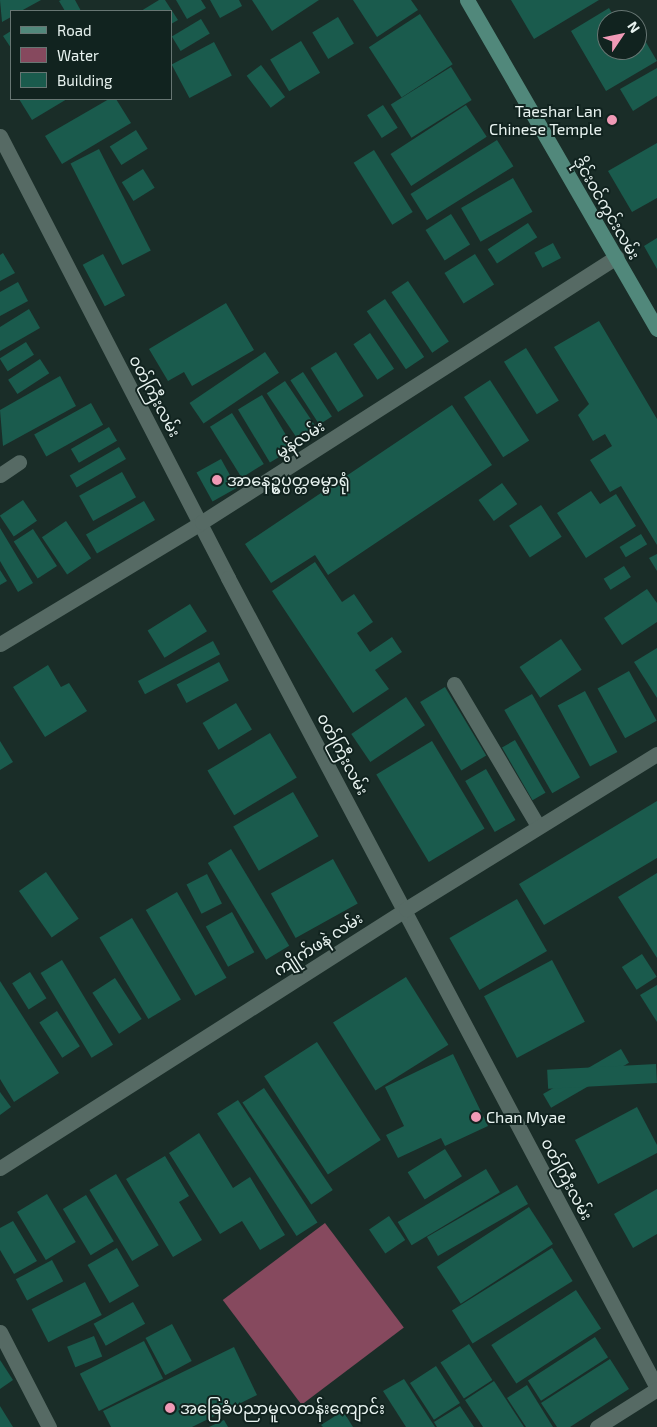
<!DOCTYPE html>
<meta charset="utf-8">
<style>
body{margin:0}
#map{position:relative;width:657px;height:1427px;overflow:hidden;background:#1a2d28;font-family:"Exo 2","Noto Sans Myanmar",sans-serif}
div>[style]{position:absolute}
.water>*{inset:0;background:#86495e;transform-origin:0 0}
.building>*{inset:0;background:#1a5b4d;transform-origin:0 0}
.lane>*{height:15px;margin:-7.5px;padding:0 7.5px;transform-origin:7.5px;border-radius:7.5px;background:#566a64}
.street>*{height:15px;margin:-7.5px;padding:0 7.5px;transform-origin:7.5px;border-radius:7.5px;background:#566a64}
.secondary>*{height:15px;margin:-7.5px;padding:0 7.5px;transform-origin:7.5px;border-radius:7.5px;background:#51887b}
.dots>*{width:14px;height:14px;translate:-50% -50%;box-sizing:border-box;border:2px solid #11231f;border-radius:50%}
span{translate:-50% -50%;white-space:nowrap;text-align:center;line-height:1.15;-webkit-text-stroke:4px #11231f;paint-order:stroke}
.poi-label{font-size:16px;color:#e8f3f0}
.right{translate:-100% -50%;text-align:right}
.left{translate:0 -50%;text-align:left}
.street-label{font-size:16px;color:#e8f3f0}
.legend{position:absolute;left:10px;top:10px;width:162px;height:90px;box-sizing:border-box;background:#11231f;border:1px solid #677673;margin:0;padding:6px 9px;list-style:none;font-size:15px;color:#e8f3f0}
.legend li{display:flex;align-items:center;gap:10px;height:25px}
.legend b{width:25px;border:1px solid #677673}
.north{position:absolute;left:597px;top:10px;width:50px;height:50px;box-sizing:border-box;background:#11231f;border:1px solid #677673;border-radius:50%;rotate:56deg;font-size:14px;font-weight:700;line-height:20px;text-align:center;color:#e8f3f0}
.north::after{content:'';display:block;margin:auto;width:18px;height:22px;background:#f09ab6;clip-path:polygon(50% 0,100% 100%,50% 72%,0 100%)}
</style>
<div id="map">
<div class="water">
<div style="left:325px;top:1223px;width:131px;height:128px;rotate:53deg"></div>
</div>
<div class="building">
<div style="clip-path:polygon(0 0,41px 0,21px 11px,11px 11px,11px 17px,2px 22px)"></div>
<div style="clip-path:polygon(61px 0,75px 0,81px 11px,65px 11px,59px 1px)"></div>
<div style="clip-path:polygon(159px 0,165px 0,178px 20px,171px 24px,171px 11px,141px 11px)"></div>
<div style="clip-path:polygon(176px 0,201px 0,206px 8px,187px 19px)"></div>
<div style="clip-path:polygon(210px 0,239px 0,242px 6px,220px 18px)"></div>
<div style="clip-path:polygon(252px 0,319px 0,272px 31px)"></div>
<div style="clip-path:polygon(353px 0,411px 0,418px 10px,377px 37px)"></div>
<div style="clip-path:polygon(511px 0,599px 0,534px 39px)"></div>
<div style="clip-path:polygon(609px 8px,616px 20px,607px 20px,607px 50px,637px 50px,637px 27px,657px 61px,606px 91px,571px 31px)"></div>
<div style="left:420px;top:14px;width:60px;height:61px;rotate:57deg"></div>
<div style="left:338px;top:17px;width:31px;height:30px;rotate:59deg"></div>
<div style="left:201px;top:19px;width:17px;height:34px;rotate:59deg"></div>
<div style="clip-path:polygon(11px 31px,11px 48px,3px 36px)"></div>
<div style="left:301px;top:41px;width:37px;height:36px;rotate:59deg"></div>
<div style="left:214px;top:42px;width:38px;height:48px;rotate:62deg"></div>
<div style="left:261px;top:65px;width:40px;height:18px;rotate:53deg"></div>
<div style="left:451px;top:67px;width:39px;height:71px;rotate:58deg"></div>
<div style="clip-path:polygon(657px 68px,657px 96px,633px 111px,620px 89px)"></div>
<div style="clip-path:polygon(19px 99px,67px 99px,32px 120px)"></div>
<div style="clip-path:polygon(109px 99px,116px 99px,131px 123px,62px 164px,45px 136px)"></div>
<div style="left:383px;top:105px;width:27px;height:19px;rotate:57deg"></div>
<div style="left:466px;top:105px;width:38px;height:90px;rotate:57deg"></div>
<div style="left:136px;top:130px;width:22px;height:31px;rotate:58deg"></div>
<div style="left:497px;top:140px;width:31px;height:102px;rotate:58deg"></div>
<div style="clip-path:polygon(657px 143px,657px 198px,632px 212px,608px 171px)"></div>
<div style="left:99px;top:149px;width:114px;height:32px;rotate:63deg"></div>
<div style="left:374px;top:150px;width:73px;height:24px;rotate:58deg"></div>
<div style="left:143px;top:169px;width:22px;height:25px;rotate:58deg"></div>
<div style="left:513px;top:178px;width:39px;height:60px;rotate:60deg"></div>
<div style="left:451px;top:214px;width:36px;height:30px;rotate:58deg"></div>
<div style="left:528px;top:223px;width:17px;height:48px;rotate:57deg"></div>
<div style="clip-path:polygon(657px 238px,657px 269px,644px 246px)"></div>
<div style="left:553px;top:243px;width:17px;height:21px;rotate:62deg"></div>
<div style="clip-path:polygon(3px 253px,15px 273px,0 281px,0 255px)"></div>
<div style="left:103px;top:254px;width:47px;height:23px;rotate:62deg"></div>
<div style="left:475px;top:254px;width:36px;height:36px;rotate:58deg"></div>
<div style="left:408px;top:281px;width:73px;height:20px;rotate:56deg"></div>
<div style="clip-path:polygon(18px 282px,28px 301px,0 316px,0 292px)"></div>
<div style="left:385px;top:299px;width:70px;height:22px;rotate:56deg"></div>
<div style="clip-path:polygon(226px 303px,254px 350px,192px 386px,184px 372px,168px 381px,149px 349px)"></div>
<div style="clip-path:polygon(29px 309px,40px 328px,0 351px,0 327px)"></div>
<div style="clip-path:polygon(599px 321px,657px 419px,657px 545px,621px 486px,610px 492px,590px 460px,612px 446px,605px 434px,593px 441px,578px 415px,589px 404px,554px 347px)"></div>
<div style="left:370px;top:333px;width:43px;height:20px;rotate:56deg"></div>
<div style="left:26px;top:342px;width:15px;height:31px;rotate:58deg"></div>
<div style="left:526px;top:348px;width:62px;height:26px;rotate:58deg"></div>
<div style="left:265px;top:352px;width:25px;height:91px;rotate:56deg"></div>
<div style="left:336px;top:352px;width:52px;height:30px;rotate:58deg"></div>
<div style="left:40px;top:359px;width:17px;height:38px;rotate:57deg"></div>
<div style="left:303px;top:372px;width:53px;height:15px;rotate:57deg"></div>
<div style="clip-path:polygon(60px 376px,76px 406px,3px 446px,0 410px)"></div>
<div style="left:490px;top:380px;width:72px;height:31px;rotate:57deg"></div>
<div style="left:285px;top:381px;width:55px;height:22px;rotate:56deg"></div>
<div style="left:262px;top:395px;width:62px;height:28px;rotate:59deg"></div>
<div style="left:91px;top:403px;width:25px;height:65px;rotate:61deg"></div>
<div style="clip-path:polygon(452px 405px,492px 465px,328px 575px,315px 555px,271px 583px,245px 544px)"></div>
<div style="left:232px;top:413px;width:60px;height:26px;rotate:58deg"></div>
<div style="left:109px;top:427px;width:16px;height:44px;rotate:60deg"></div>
<div style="left:119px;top:447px;width:14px;height:57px;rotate:60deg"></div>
<div style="left:221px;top:459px;width:33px;height:28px;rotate:61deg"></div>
<div style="left:122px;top:472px;width:29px;height:49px;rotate:61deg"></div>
<div style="left:502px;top:483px;width:26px;height:29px;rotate:54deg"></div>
<div style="clip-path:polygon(591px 491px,600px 504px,616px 494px,636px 526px,586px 558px,557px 513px)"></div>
<div style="left:23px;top:500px;width:25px;height:28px;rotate:56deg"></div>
<div style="left:144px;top:501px;width:22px;height:67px;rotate:60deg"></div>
<div style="left:541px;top:505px;width:38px;height:38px;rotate:57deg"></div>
<div style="left:66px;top:521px;width:45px;height:29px;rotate:56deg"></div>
<div style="clip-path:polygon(0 528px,33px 583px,18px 592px,0 561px)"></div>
<div style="left:33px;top:529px;width:44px;height:23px;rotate:57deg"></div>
<div style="left:641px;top:534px;width:12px;height:25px;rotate:59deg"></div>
<div style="clip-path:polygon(657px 554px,657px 571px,649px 558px)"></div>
<div style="clip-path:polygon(315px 562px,342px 602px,354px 594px,373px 622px,357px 633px,370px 652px,392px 637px,402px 652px,375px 670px,389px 689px,353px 713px,272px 591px)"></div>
<div style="left:624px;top:566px;width:13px;height:24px;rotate:58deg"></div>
<div style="clip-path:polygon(0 570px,7px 581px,0 585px)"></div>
<div style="clip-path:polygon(647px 589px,657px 603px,657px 622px,622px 645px,604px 618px)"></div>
<div style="left:190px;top:604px;width:32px;height:50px;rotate:58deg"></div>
<div style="left:561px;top:639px;width:37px;height:50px;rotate:56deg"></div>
<div style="left:213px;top:641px;width:15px;height:85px;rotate:62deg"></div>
<div style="clip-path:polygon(657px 648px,657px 698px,634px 662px)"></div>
<div style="left:219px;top:662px;width:21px;height:48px;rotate:62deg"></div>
<div style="clip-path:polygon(48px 665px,61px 687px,69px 683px,87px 711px,45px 737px,13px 687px)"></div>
<div style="left:629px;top:671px;width:57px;height:36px;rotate:61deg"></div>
<div style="left:445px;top:687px;width:80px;height:29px;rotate:59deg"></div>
<div style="left:585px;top:691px;width:69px;height:31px;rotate:62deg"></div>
<div style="left:532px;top:694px;width:96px;height:32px;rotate:60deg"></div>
<div style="left:406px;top:697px;width:34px;height:66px;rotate:56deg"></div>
<div style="left:236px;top:703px;width:31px;height:39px;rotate:59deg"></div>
<div style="left:270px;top:733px;width:52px;height:73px;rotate:59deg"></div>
<div style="left:515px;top:740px;width:61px;height:15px;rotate:60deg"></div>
<div style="clip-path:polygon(0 741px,13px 762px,0 770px)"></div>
<div style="left:432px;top:741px;width:102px;height:65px;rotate:59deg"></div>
<div style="left:486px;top:769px;width:59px;height:24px;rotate:60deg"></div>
<div style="left:293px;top:792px;width:51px;height:69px;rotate:60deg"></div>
<div style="clip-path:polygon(657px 801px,657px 858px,544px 925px,519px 884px)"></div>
<div style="left:231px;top:849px;width:113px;height:27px;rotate:59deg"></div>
<div style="left:333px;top:859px;width:51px;height:71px;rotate:61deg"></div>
<div style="left:46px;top:872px;width:57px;height:33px;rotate:55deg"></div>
<div style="clip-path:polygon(657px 873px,657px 958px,618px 897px)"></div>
<div style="left:207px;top:874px;width:33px;height:23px;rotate:63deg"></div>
<div style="left:177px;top:892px;width:99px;height:36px;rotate:60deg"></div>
<div style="left:517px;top:899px;width:60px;height:78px;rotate:60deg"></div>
<div style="left:232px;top:912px;width:46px;height:30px;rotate:61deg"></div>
<div style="left:132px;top:918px;width:95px;height:38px;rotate:59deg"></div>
<div style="left:642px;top:954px;width:27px;height:24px;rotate:57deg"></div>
<div style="left:62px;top:960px;width:99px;height:25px;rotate:59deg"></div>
<div style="left:552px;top:960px;width:70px;height:77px;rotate:62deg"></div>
<div style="left:30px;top:972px;width:31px;height:21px;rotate:58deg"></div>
<div style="left:406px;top:977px;width:80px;height:86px;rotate:58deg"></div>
<div style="left:115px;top:978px;width:49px;height:27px;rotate:57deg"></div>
<div style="clip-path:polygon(0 981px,59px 1073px,14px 1102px,0 1079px)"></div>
<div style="clip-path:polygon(657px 985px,657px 1022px,640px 995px)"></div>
<div style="left:57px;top:1011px;width:42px;height:21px;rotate:57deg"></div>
<div style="left:317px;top:1042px;width:117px;height:63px;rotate:57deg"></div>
<div style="left:621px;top:1049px;width:16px;height:90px;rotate:60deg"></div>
<div style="clip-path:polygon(453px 1054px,488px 1126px,445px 1146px,441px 1138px,398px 1158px,386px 1135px,404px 1126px,385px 1087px)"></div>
<div style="left:656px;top:1064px;width:19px;height:109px;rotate:87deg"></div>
<div style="left:264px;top:1088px;width:123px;height:26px;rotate:56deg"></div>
<div style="clip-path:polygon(0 1092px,11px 1107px,0 1115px)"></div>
<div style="left:238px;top:1100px;width:146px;height:25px;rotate:57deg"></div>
<div style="clip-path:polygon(637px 1107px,657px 1145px,657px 1153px,598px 1184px,575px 1140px)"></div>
<div style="clip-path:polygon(199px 1133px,233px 1188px,250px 1177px,285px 1235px,260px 1250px,242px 1221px,220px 1234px,169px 1153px)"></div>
<div style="left:445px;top:1149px;width:32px;height:44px;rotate:58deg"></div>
<div style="clip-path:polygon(165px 1156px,189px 1196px,179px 1202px,202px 1240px,173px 1257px,126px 1179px)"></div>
<div style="left:486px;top:1169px;width:27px;height:103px;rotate:59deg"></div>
<div style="left:116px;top:1174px;width:83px;height:31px;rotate:59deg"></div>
<div style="left:517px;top:1185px;width:22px;height:104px;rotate:60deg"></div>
<div style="clip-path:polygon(657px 1189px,657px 1234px,633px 1248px,614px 1214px)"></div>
<div style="left:47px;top:1194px;width:56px;height:35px;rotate:59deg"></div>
<div style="left:86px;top:1195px;width:54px;height:27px;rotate:59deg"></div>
<div style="left:529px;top:1207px;width:44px;height:110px;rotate:57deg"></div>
<div style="left:389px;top:1216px;width:29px;height:24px;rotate:56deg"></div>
<div style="clip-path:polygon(13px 1221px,37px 1261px,14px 1274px,0 1250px,0 1228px)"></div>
<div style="left:117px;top:1248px;width:44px;height:34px;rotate:60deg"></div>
<div style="left:552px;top:1248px;width:39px;height:118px;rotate:58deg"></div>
<div style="left:52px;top:1260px;width:24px;height:41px;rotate:62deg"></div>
<div style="left:85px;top:1282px;width:37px;height:60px;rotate:63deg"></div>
<div style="left:576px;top:1290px;width:46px;height:101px;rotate:57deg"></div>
<div style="left:133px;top:1302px;width:25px;height:45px;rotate:61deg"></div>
<div style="left:172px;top:1324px;width:42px;height:30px;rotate:62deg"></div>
<div style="left:94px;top:1336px;width:22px;height:29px;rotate:68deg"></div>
<div style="left:595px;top:1337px;width:24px;height:80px;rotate:57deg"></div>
<div style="left:144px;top:1341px;width:42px;height:72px;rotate:63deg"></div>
<div style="left:469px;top:1344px;width:43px;height:34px;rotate:57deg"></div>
<div style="clip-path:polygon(234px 1347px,257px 1395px,192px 1427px,111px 1427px,103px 1411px)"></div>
<div style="clip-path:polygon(610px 1359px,629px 1389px,570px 1427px,557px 1427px,541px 1403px)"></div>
<div style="clip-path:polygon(0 1360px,13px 1380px,0 1389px)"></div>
<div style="left:436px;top:1366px;width:44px;height:31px;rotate:57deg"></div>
<div style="clip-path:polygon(404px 1379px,435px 1427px,406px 1427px,383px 1391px)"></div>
<div style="clip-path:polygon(494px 1381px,524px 1427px,483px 1427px,465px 1400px)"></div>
<div style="clip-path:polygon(527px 1385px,553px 1427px,526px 1427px,507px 1398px)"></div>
<div style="clip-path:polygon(0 1406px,13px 1427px,0 1427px)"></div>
<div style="clip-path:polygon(460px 1406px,474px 1427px,437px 1427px,434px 1422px)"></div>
<div style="clip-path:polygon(343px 1411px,353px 1427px,323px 1427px,321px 1425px)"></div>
<div style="clip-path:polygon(224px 1420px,228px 1427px,209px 1427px)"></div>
</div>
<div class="lane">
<div style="left:0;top:475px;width:23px;rotate:-34deg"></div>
<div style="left:454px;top:684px;width:165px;rotate:59.4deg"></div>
</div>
<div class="street">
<div style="left:0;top:136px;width:497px;rotate:62.7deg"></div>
<div style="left:228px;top:578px;width:917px;rotate:62.09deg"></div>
<div style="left:0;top:644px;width:236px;rotate:-31.1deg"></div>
<div style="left:202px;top:522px;width:492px;rotate:-32.6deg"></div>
<div style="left:0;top:1168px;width:482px;rotate:-32.5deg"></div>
<div style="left:406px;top:909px;width:295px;rotate:-31.7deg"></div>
<div style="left:0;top:1332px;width:107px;rotate:62.7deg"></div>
<div style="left:597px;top:1427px;width:71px;rotate:-32.3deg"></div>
</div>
<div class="secondary">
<div style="left:467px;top:0;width:380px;rotate:60deg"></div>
</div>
<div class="dots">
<div style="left:612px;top:120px;background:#f09ab6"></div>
<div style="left:217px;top:480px;background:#f09ab6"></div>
<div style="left:476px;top:1117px;background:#f09ab6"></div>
<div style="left:170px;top:1408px;background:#f09ab6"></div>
</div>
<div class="poi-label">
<span class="right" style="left:602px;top:120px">Taeshar Lan<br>Chinese Temple</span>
<span class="left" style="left:227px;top:480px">အာနေဥ္စပ္ပတ္တဓမ္မာရုံ</span>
<span class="left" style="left:486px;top:1117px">Chan Myae</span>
<span class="left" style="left:180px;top:1408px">အခြေခံပညာမူလတန်းကျောင်း</span>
</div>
<div class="street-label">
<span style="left:607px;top:208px;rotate:60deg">ဒိုင်းဝင်ကွင်းလမ်း</span>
<span style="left:155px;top:396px;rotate:62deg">၀တ်ကြီးလမ်း</span>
<span style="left:300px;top:439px;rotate:-33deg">မွန်လမ်း</span>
<span style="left:343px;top:754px;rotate:62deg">၀တ်ကြီးလမ်း</span>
<span style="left:318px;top:944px;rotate:-33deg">ကျိုက်ဖနဲ လမ်း</span>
<span style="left:567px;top:1179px;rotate:62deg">၀တ်ကြီးလမ်း</span>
</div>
<ul class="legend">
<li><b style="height:6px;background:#51887b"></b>Road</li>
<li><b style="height:14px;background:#86495e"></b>Water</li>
<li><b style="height:14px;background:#1a5b4d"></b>Building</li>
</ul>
<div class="north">N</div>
</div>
